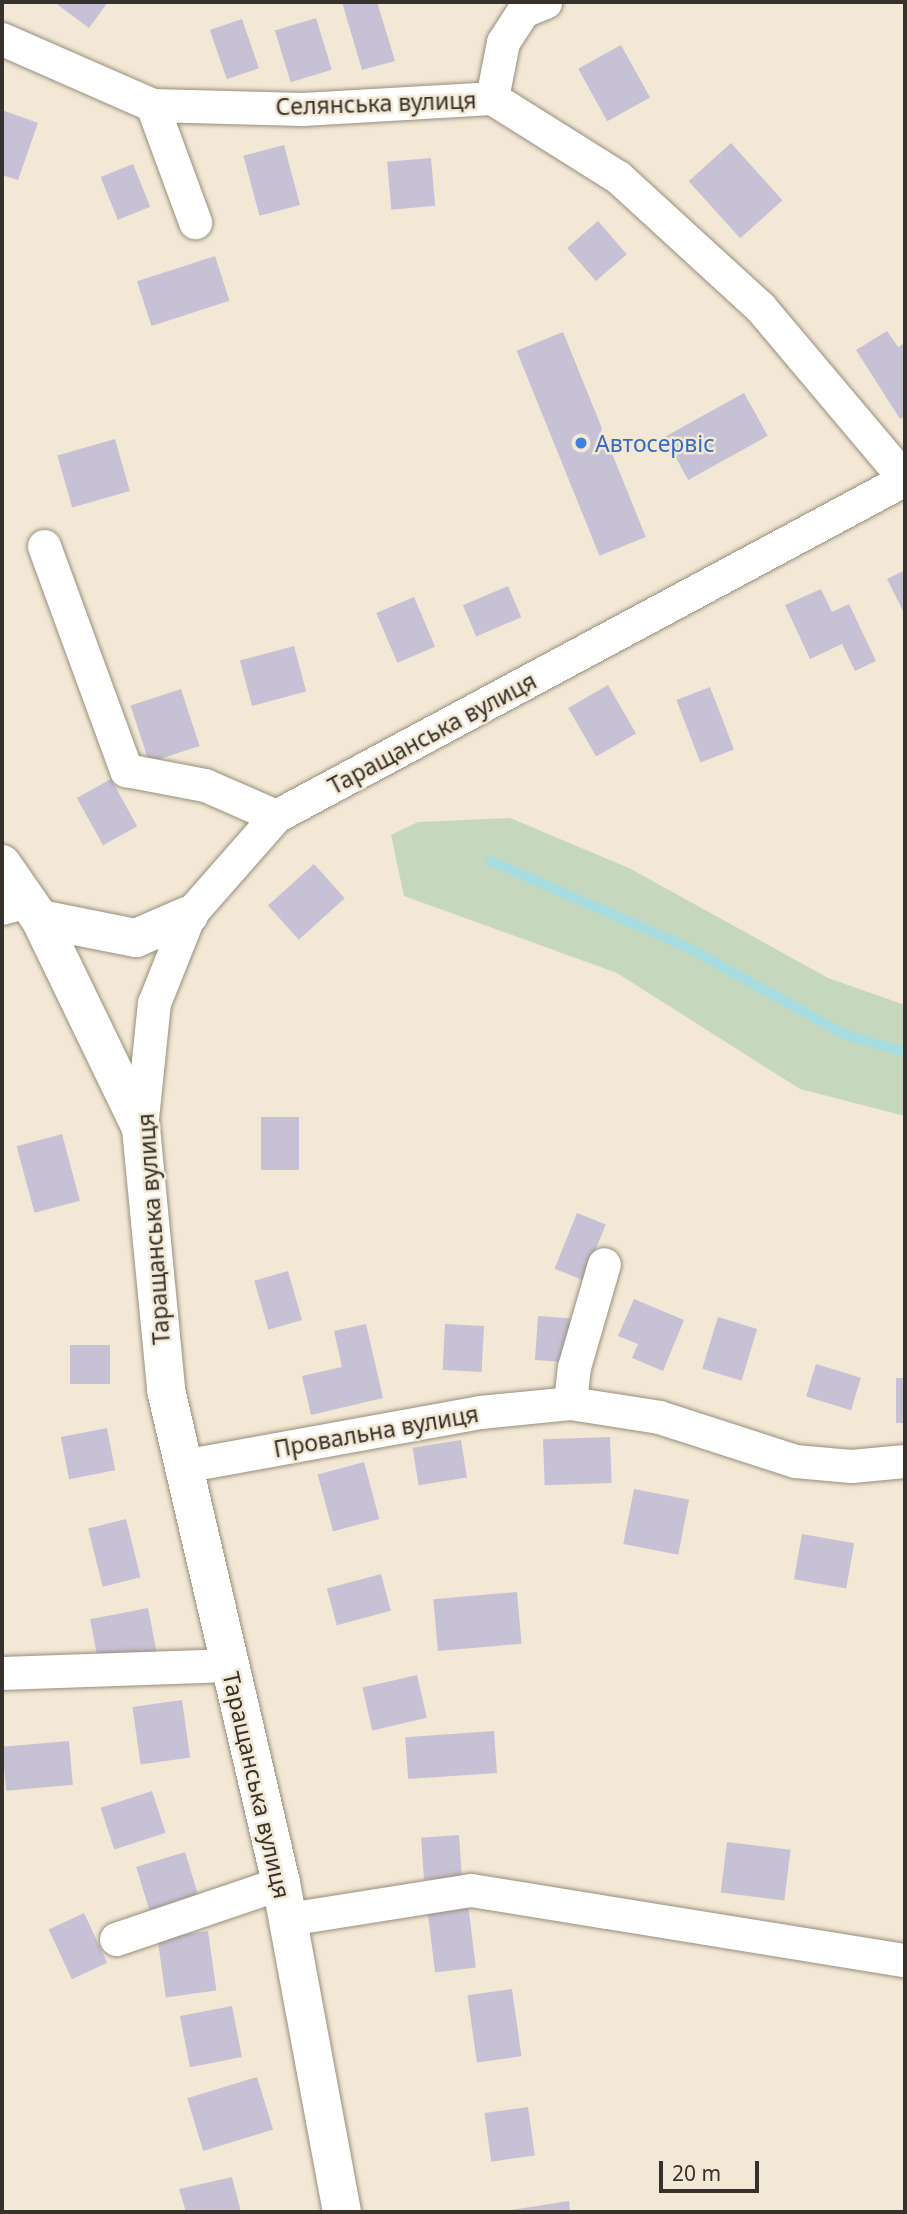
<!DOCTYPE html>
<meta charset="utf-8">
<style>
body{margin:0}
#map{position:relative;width:907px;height:2214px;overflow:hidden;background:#f3e8d5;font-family:"Noto Sans",sans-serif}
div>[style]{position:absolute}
.green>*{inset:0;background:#c5d8bd}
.stream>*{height:10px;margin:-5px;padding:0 5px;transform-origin:5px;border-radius:5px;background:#a7dde1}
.building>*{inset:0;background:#c6c1d5;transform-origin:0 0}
.roads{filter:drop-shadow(0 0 2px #988e7d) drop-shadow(0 0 2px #988e7d)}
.minor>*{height:33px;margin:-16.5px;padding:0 16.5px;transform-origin:16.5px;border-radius:16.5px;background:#fff}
.major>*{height:38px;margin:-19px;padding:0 19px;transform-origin:19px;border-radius:19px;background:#fff}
.dots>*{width:19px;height:19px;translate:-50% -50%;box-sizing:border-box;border:4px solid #f3e8d5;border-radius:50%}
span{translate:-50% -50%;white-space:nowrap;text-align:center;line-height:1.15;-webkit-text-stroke:5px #f3e8d5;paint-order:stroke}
.street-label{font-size:23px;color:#36322b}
.shop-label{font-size:23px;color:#366cbe}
.left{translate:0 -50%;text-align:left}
.frame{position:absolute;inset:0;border:4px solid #36322b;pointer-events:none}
.scale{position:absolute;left:659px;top:2161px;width:100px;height:32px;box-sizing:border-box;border:4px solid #36322b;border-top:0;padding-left:9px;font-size:21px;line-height:24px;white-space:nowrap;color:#36322b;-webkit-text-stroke:5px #f3e8d5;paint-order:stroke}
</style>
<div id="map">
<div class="green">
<div style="clip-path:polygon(510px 818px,629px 868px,828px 978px,905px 1005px,905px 1116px,800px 1089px,617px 973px,404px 896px,391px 835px,418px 822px)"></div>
</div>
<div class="stream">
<div style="left:491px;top:861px;width:214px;rotate:23.7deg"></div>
<div style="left:687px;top:947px;width:182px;rotate:29deg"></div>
<div style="left:846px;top:1035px;width:61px;rotate:16.1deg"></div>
</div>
<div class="building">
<div style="clip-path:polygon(54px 2px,108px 2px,89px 28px)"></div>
<div style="clip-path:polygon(342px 2px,377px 2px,395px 61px,362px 70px)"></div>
<div style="left:316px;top:18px;width:54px;height:43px;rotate:73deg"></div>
<div style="left:242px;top:19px;width:52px;height:34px;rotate:71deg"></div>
<div style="left:621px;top:45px;width:60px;height:49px;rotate:61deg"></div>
<div style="clip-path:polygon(2px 110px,38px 123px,18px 180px,2px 175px)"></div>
<div style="left:731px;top:143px;width:77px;height:57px;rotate:48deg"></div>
<div style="left:284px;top:145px;width:62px;height:42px;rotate:75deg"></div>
<div style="left:431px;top:158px;width:48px;height:44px;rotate:85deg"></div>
<div style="left:133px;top:164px;width:46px;height:35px;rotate:68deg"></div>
<div style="left:598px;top:221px;width:44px;height:41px;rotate:49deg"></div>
<div style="left:215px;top:256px;width:47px;height:82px;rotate:72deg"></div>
<div style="clip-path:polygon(887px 331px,898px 347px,905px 343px,905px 416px,900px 419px,856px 350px)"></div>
<div style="left:563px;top:332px;width:221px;height:50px;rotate:68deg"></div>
<div style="left:744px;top:393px;width:49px;height:91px;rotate:61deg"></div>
<div style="left:115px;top:439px;width:54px;height:60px;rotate:74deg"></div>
<div style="clip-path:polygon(905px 570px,905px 615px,887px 579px)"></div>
<div style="left:508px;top:586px;width:34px;height:49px;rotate:67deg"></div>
<div style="clip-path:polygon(821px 589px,832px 612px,849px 604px,876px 661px,855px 671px,842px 644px,810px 659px,785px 605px)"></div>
<div style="left:414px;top:597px;width:54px;height:41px;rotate:67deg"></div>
<div style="left:294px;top:646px;width:47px;height:56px;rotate:75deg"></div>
<div style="left:608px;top:685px;width:56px;height:46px;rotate:60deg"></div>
<div style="left:710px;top:687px;width:67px;height:36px;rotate:69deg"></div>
<div style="left:181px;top:689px;width:60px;height:53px;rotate:72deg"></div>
<div style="left:111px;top:779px;width:54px;height:39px;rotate:61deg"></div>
<div style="left:314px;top:864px;width:46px;height:62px;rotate:48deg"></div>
<div style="left:261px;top:1117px;width:38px;height:53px"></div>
<div style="left:62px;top:1134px;width:69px;height:47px;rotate:75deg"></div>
<div style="left:577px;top:1213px;width:31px;height:60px;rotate:22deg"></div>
<div style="left:288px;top:1271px;width:51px;height:35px;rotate:74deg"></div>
<div style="clip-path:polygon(634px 1299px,684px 1320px,663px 1371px,632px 1358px,638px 1344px,618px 1336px)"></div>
<div style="left:538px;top:1316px;width:32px;height:44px;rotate:4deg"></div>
<div style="left:718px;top:1317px;width:41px;height:54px;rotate:17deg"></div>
<div style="clip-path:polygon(366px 1324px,383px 1398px,311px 1415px,302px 1376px,342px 1367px,334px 1331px)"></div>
<div style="left:445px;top:1324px;width:39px;height:46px;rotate:3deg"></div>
<div style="left:70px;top:1345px;width:40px;height:39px"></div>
<div style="left:816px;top:1364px;width:47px;height:34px;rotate:17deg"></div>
<div style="left:896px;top:1378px;width:9px;height:45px"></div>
<div style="left:107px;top:1428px;width:43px;height:47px;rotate:79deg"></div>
<div style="left:610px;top:1437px;width:46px;height:67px;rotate:88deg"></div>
<div style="left:461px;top:1440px;width:38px;height:49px;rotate:81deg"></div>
<div style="left:364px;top:1462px;width:59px;height:48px;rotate:75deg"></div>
<div style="left:634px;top:1489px;width:56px;height:56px;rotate:11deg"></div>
<div style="left:126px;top:1519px;width:60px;height:39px;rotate:76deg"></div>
<div style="left:802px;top:1534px;width:53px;height:46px;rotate:10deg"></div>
<div style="left:381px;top:1574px;width:38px;height:56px;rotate:75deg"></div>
<div style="left:517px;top:1592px;width:52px;height:84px;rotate:85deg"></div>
<div style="left:148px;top:1608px;width:44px;height:59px;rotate:79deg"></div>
<div style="left:417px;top:1675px;width:44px;height:56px;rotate:77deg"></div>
<div style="left:182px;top:1700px;width:58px;height:50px;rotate:82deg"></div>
<div style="left:494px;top:1731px;width:42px;height:89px;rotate:86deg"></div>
<div style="left:69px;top:1741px;width:44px;height:67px;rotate:85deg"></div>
<div style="left:152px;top:1791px;width:44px;height:54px;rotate:72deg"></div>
<div style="left:459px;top:1835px;width:42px;height:38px;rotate:86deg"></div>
<div style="left:727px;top:1842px;width:64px;height:51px;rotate:7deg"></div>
<div style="left:185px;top:1852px;width:45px;height:51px;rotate:73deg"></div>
<div style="left:468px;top:1904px;width:64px;height:41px;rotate:83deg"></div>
<div style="left:84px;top:1913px;width:55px;height:39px;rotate:65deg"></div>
<div style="left:208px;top:1931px;width:60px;height:51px;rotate:82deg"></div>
<div style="left:512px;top:1989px;width:68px;height:45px;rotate:82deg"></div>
<div style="left:232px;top:2006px;width:52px;height:53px;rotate:79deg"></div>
<div style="left:257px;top:2077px;width:55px;height:73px;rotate:73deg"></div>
<div style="left:528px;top:2107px;width:49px;height:44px;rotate:82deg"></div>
<div style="clip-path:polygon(232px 2177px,241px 2212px,186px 2212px,179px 2189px)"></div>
<div style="clip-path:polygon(569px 2201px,570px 2212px,504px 2212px,504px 2211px)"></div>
</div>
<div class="roads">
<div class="minor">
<div style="left:2px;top:39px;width:164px;rotate:23.7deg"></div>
<div style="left:152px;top:105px;width:150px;rotate:1.5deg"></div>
<div style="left:302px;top:109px;width:190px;rotate:-3.3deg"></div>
<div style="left:492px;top:98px;width:149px;rotate:32.1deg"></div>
<div style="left:618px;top:177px;width:193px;rotate:42.5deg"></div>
<div style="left:760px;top:307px;width:225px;rotate:49.9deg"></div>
<div style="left:492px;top:98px;width:57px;rotate:-78.9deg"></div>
<div style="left:503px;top:42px;width:37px;rotate:-57deg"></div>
<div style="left:523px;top:11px;width:24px;rotate:-22deg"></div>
<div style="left:152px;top:105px;width:125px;rotate:69.8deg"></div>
<div style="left:44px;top:546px;width:239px;rotate:69.9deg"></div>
<div style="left:126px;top:770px;width:80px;rotate:10.8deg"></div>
<div style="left:205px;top:785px;width:77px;rotate:23.6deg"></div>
<div style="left:2px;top:908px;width:25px;rotate:-16deg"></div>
<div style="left:141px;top:1128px;width:126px;rotate:-84.1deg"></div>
<div style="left:154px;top:1003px;width:95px;rotate:-68.3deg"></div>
<div style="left:189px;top:915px;width:132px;rotate:-48.7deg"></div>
<div style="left:276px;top:816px;width:714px;rotate:-28.18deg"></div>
<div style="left:570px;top:1403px;width:36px;rotate:-84deg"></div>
<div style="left:574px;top:1367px;width:107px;rotate:-73.8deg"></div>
<div style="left:183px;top:1466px;width:302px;rotate:-10.3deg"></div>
<div style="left:480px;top:1412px;width:90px;rotate:-5.7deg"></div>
<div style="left:570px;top:1403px;width:90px;rotate:8.9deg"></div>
<div style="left:659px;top:1417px;width:143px;rotate:17.9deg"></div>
<div style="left:795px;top:1461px;width:56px;rotate:5.1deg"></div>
<div style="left:851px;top:1466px;width:54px;rotate:-5.3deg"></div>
<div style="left:2px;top:1673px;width:226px;rotate:-2deg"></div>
<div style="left:288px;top:1919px;width:185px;rotate:-9deg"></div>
<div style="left:471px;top:1890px;width:440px;rotate:9.2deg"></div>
<div style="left:116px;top:1939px;width:174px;rotate:-18.7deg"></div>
</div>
<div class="major">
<div style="left:2px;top:864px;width:67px;rotate:55.4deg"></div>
<div style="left:40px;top:919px;width:232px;rotate:64.2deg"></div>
<div style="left:141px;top:1128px;width:263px;rotate:84.5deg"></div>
<div style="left:166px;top:1390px;width:506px;rotate:76.87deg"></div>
<div style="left:281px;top:1883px;width:335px;rotate:79.5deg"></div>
<div style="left:40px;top:919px;width:98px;rotate:11.2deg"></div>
<div style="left:136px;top:938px;width:58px;rotate:-23.5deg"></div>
</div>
</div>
<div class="dots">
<div style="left:581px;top:443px;background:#3f7fe0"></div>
</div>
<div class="street-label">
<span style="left:376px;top:103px;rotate:-2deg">Селянська вулиця</span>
<span style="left:432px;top:733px;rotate:-28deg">Таращанська вулиця</span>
<span style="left:153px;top:1229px;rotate:-94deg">Таращанська вулиця</span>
<span style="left:376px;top:1431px;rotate:-10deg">Провальна вулиця</span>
<span style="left:257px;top:1785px;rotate:77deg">Таращанська вулиця</span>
</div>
<div class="shop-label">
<span class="left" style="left:595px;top:443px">Автосервіс</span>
</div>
<div class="frame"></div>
<div class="scale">20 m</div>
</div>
